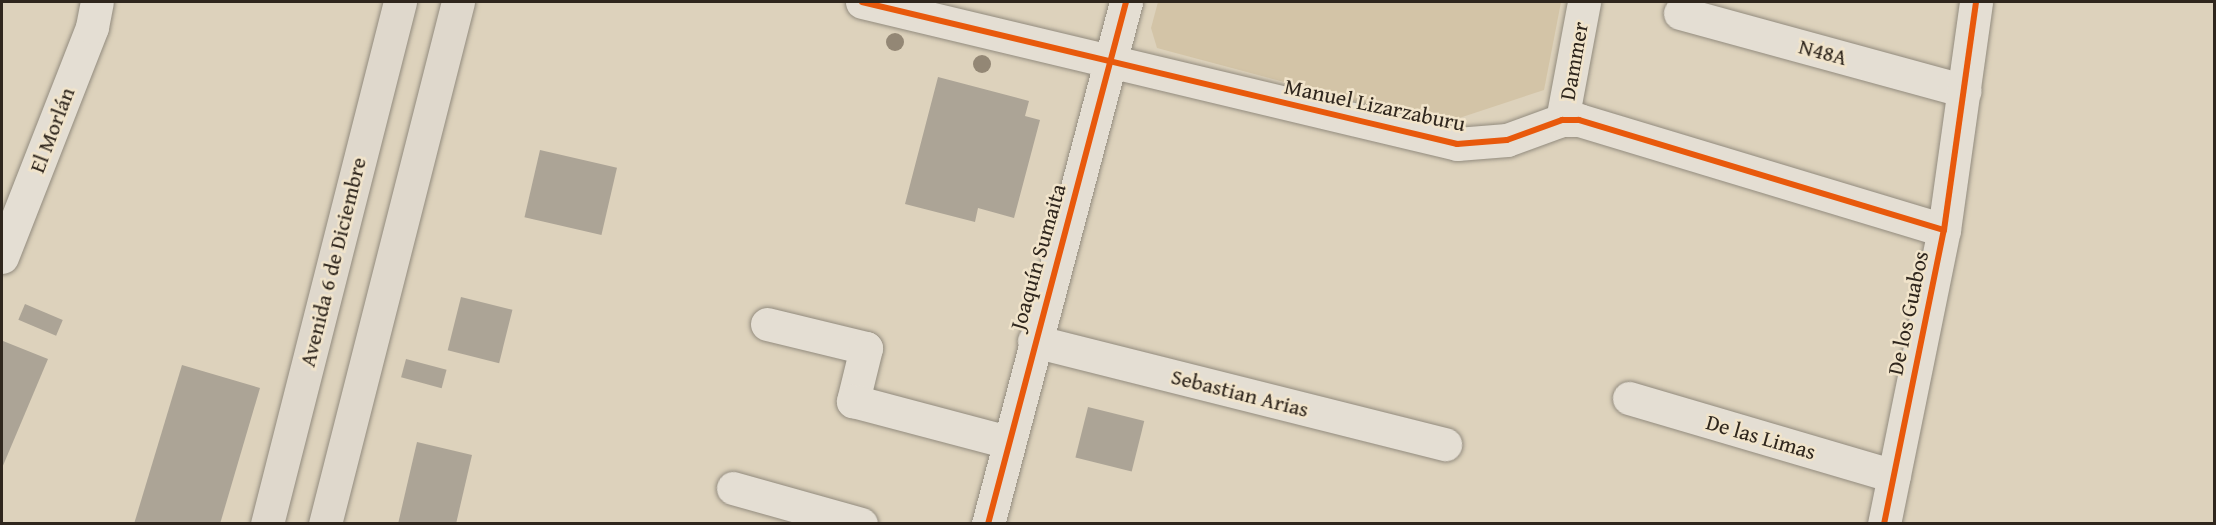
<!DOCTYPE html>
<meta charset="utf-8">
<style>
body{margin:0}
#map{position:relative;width:2216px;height:525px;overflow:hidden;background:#ddd2bc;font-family:"Gentium Book Plus",serif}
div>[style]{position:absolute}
.green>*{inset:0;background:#d3c4a7}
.building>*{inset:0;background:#aca496;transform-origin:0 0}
.roads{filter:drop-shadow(0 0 2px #928b7e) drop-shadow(0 0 2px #928b7e)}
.minor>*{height:33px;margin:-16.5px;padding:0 16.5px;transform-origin:16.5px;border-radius:16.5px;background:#e4ded3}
.major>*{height:33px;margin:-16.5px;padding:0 16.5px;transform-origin:16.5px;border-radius:16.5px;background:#dfd8cc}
.cycleway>*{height:6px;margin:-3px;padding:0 3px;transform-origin:3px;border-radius:3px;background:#e8590c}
.trees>*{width:18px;height:18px;margin:-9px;border-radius:50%;background:#938775}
span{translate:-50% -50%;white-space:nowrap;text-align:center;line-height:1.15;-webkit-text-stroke:5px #f1e4cb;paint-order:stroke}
.street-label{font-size:22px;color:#2f261d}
.frame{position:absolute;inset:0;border:3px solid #2f261d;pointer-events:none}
</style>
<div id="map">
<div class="green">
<div style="clip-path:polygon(1158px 2px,1561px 2px,1544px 90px,1441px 124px,1157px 48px,1151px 28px)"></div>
</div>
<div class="building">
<div style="clip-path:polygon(938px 77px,1029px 101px,1025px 116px,1040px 120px,1014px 218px,978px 208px,975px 222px,905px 204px)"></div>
<div style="left:540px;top:150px;width:79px;height:69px;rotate:13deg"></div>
<div style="left:461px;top:297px;width:53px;height:55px;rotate:14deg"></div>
<div style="left:25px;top:304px;width:41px;height:17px;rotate:23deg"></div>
<div style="clip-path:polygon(3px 341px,48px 359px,2px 468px,2px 343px)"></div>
<div style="left:406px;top:359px;width:42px;height:19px;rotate:15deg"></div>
<div style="clip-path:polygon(182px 365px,260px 388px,220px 524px,134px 524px)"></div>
<div style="left:1088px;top:407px;width:58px;height:52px;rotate:14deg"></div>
<div style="clip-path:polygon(417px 442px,472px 455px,456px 524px,398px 524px)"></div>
</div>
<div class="roads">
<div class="minor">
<div style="left:862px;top:2px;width:612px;rotate:13.42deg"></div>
<div style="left:1457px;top:144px;width:50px;rotate:-4.6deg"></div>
<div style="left:1507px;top:140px;width:59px;rotate:-20deg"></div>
<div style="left:1562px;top:120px;width:17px"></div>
<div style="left:1579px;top:120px;width:381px;rotate:16.8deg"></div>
<div style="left:1680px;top:13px;width:295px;rotate:15.3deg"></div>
<div style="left:1562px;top:120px;width:120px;rotate:-79.4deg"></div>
<div style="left:2px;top:257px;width:247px;rotate:-68.6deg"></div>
<div style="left:92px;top:27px;width:25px;rotate:-79deg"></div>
<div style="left:767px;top:324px;width:102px;rotate:13.6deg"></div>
<div style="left:866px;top:348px;width:55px;rotate:103.8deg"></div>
<div style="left:853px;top:401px;width:160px;rotate:14.8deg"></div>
<div style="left:1034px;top:341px;width:424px;rotate:14.1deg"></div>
<div style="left:1629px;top:398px;width:276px;rotate:16.4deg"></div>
<div style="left:733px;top:488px;width:133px;rotate:15.7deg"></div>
<div style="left:988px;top:524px;width:540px;rotate:-75.19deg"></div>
<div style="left:1884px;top:524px;width:300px;rotate:-78.5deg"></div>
<div style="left:1944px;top:230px;width:230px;rotate:-82deg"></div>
</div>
<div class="major">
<div style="left:267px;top:524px;width:539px;rotate:-75.71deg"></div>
<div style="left:325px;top:524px;width:539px;rotate:-75.71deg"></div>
</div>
</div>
<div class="cycleway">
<div style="left:862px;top:2px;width:612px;rotate:13.42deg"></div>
<div style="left:1457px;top:144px;width:50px;rotate:-4.6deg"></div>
<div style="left:1507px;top:140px;width:59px;rotate:-20deg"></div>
<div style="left:1562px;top:120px;width:17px"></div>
<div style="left:1579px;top:120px;width:381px;rotate:16.8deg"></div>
<div style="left:988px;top:524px;width:540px;rotate:-75.19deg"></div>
<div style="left:1884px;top:524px;width:300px;rotate:-78.5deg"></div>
<div style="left:1944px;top:230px;width:230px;rotate:-82deg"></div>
</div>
<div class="trees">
<div style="left:895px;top:42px"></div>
<div style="left:982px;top:64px"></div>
</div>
<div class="street-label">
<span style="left:1823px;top:52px;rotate:15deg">N48A</span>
<span style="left:1574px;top:61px;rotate:-80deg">Dammer</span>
<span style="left:1375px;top:105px;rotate:12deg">Manuel Lizarzaburu</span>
<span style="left:52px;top:130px;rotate:-69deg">El Morlán</span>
<span style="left:1038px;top:257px;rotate:-74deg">Joaquín Sumaita</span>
<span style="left:333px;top:262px;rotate:-76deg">Avenida 6 de Diciembre</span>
<span style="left:1908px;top:313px;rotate:-78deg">De los Guabos</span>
<span style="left:1240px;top:393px;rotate:14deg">Sebastian Arias</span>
<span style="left:1761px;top:437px;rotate:16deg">De las Limas</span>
</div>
<div class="frame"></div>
</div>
